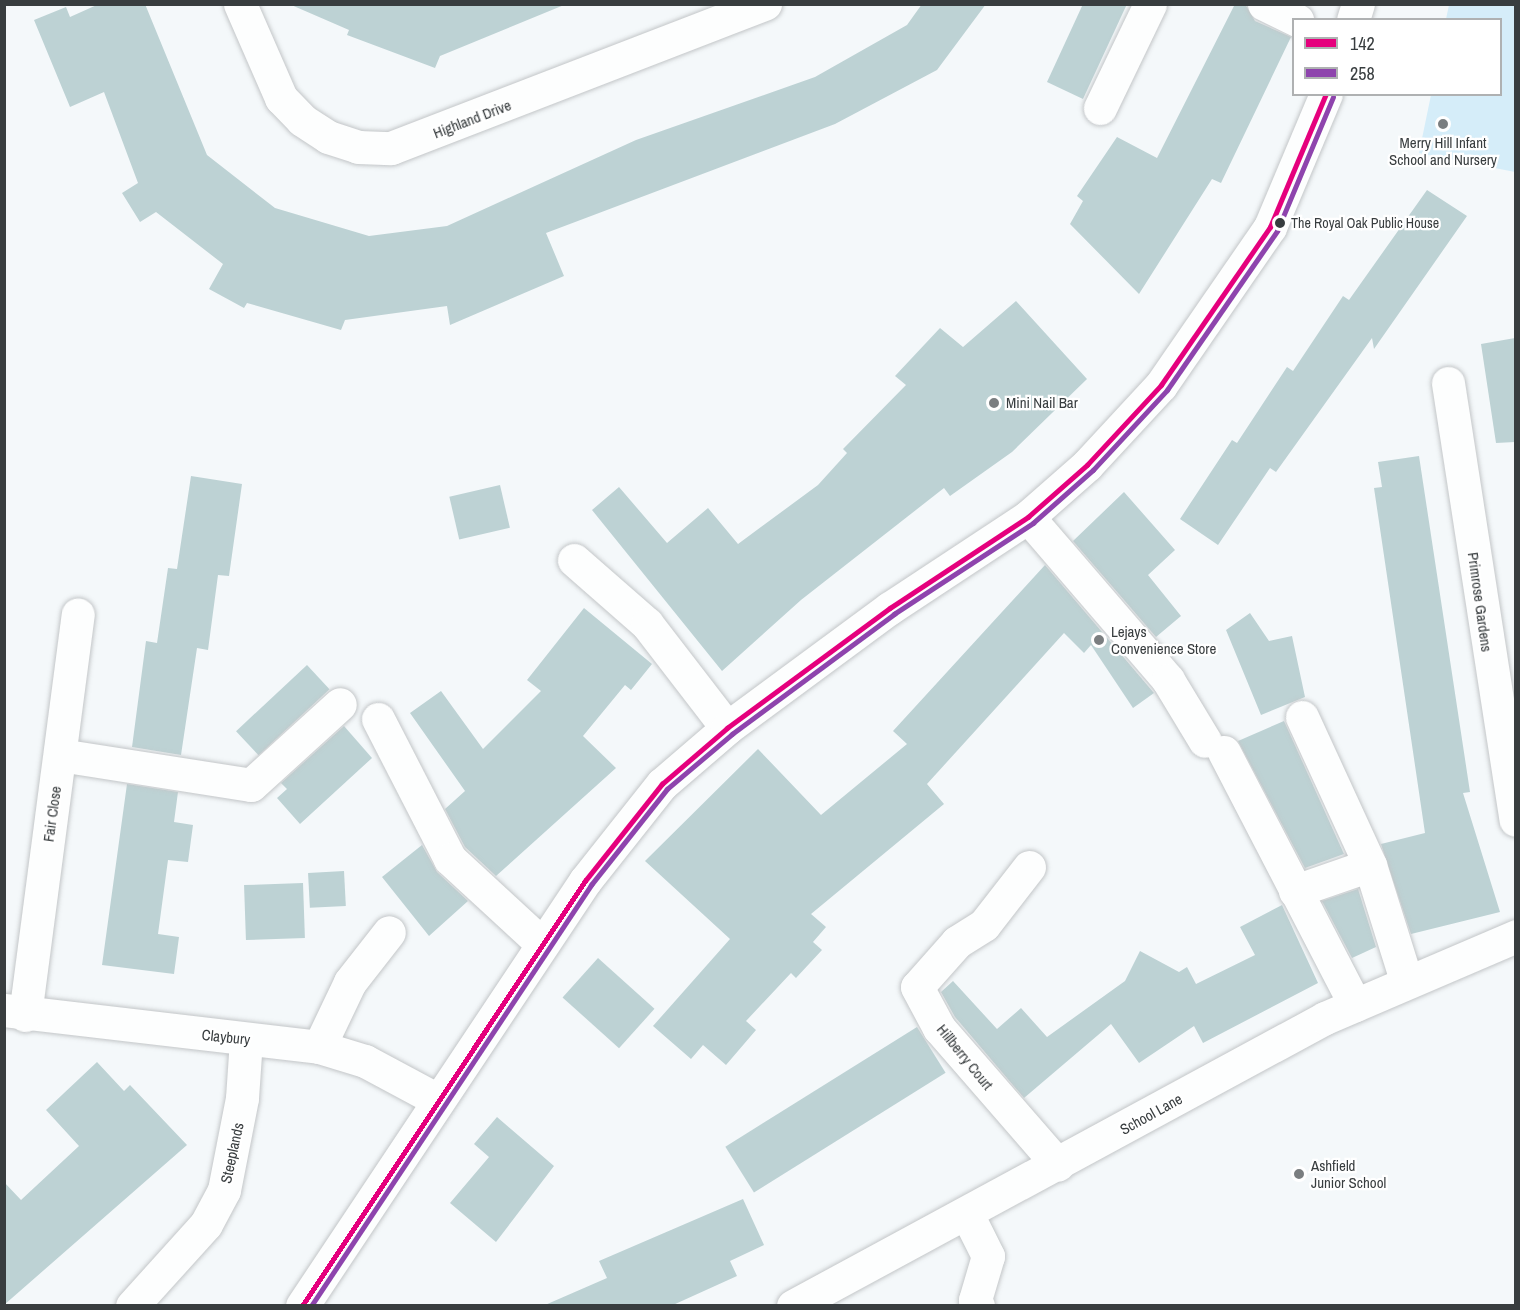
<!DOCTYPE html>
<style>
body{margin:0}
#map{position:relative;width:1520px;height:1310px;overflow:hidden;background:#f4f8fa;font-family:"Archivo Narrow",sans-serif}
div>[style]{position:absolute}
.green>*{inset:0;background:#d5edf9}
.building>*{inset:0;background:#bdd2d4;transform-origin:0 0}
.roads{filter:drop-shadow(0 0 2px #c3c6c8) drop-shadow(0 0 2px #c3c6c8)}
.minor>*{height:33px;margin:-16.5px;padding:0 16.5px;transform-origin:16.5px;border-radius:16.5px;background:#fdfefe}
.major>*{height:33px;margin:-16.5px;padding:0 16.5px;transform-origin:16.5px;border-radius:16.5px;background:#fdfefe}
.bus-1>*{height:4.5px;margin:-2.25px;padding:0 2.25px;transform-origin:2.25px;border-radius:2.25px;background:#e5007d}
.bus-2>*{height:4.5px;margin:-2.25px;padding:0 2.25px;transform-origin:2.25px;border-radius:2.25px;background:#8e44ad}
.dots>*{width:16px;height:16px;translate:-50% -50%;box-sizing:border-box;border:3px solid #fff;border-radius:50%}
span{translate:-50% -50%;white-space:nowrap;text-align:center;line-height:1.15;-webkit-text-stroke:4.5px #fff;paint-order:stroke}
.bus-label{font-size:14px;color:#383d3f}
.left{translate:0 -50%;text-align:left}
.street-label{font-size:15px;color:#383d3f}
.poi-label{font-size:15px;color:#383d3f}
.frame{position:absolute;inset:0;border:6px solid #383d3f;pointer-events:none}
.legend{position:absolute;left:1292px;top:18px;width:210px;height:78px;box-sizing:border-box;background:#fff;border:2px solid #afb1b2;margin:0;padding:8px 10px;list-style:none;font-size:18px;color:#383d3f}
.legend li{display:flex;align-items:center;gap:12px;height:30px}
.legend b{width:30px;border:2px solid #afb1b2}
</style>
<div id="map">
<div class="green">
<div style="clip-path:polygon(1449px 5px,1515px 5px,1515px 172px,1419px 153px,1431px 95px,1500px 94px,1500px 20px,1446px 19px)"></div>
</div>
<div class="building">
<div style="clip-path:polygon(99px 4px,145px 4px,207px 155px,275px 208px,369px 236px,447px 226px,636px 140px,815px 77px,907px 25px,922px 4px,986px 4px,937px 70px,835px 124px,546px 233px,564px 276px,450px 325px,447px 306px,345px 320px,341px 330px,247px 303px,244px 308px,209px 289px,223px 264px,156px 212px,140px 222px,122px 193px,138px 183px,104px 92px,70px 107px,34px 20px,66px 7px,70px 17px)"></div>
<div style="clip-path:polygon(289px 4px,564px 4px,564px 5px,440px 56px,435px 68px,347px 35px,349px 30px)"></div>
<div style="clip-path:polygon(1083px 4px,1127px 4px,1083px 99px,1047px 82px)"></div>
<div style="clip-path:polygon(1235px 4px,1245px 4px,1255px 21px,1291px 37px,1221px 183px,1212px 179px,1139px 294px,1070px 224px,1083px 201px,1077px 196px,1117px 137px,1157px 158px)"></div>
<div style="clip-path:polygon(1427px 190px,1467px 216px,1374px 349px,1372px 338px,1276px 472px,1270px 468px,1218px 545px,1180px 519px,1232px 440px,1237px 443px,1287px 367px,1293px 371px,1343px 296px,1349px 300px)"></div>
<div style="clip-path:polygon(1016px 301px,1087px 379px,1012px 452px,950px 496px,944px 488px,801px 600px,722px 671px,592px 510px,619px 487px,667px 543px,708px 508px,738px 544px,818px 485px,847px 453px,843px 449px,906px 385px,895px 376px,940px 328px,963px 347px)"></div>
<div style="clip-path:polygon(1515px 338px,1515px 442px,1496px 443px,1481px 344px)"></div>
<div style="clip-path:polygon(1419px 456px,1470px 792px,1463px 793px,1500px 912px,1411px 934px,1381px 844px,1425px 833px,1374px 488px,1382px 487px,1378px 462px)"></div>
<div style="clip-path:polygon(191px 476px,242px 484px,229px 576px,218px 575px,208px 650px,197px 648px,181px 755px,132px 747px,146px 641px,157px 643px,168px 568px,177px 569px)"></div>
<div style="left:500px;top:485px;width:44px;height:52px;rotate:77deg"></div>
<div style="clip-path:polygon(1124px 492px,1175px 550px,1148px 575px,1181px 616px,1156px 637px,1073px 541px)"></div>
<div style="clip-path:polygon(1045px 565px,1154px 693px,1133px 708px,1091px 645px,1084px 653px,1064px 633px,927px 784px,944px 804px,811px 914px,826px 927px,813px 942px,822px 950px,796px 978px,791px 973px,746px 1021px,756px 1030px,726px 1065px,703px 1045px,691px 1059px,653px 1026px,730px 939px,645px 861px,758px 749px,821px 815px,907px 744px,893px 731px)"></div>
<div style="clip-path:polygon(584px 608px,652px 664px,631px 690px,625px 685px,583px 736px,616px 768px,496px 876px,465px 847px,445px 809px,465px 791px,410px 713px,441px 691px,483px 749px,541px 691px,527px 680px)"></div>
<div style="clip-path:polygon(1250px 613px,1269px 641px,1292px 636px,1305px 697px,1261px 715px,1226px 630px)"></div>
<div style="left:307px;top:665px;width:33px;height:97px;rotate:47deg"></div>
<div style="clip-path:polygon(1284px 721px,1344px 854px,1305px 868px,1238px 741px)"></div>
<div style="clip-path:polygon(344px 726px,372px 758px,300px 824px,277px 798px,287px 789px,281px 783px)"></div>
<div style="clip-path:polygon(127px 784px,178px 792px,174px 822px,193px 825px,188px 862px,168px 860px,158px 934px,179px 937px,174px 974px,102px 965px)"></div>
<div style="clip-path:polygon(422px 845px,437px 872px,468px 901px,429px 936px,382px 877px)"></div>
<div style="left:344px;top:871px;width:35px;height:36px;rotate:87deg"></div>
<div style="left:303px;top:883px;width:55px;height:59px;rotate:88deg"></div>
<div style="clip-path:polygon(1358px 889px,1376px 947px,1352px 958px,1322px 901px)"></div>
<div style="clip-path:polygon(1282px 905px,1318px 983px,1203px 1043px,1194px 1026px,1139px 1063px,1111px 1024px,1024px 1098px,955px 1017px,941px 992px,953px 981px,997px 1029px,1021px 1008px,1047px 1037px,1125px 981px,1140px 951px,1179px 972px,1187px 967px,1196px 984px,1255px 955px,1240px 927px)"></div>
<div style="left:598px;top:958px;width:76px;height:53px;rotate:42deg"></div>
<div style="left:917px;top:1027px;width:54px;height:226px;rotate:58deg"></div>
<div style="clip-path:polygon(97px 1062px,124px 1091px,130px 1085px,187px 1145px,4px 1305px,4px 1182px,21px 1200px,79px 1146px,46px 1110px)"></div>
<div style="clip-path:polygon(497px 1117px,554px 1166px,496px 1242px,450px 1203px,489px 1157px,474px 1144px)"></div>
<div style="clip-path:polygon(743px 1199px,764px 1245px,730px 1261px,737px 1276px,673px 1305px,545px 1305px,607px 1278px,599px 1261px)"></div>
</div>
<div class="roads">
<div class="minor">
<div style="left:240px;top:4px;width:103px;rotate:66.4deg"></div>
<div style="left:281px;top:98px;width:30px;rotate:46deg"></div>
<div style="left:302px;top:120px;width:31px;rotate:33deg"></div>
<div style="left:328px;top:137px;width:32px;rotate:18deg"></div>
<div style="left:358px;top:147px;width:33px;rotate:2deg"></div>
<div style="left:391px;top:148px;width:401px;rotate:-21.1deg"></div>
<div style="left:1264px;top:4px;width:37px;rotate:26deg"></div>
<div style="left:1100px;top:108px;width:115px;rotate:-64.3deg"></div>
<div style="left:1448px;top:383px;width:442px;rotate:81.2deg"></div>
<div style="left:1028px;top:517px;width:215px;rotate:49.3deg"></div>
<div style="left:1168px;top:680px;width:71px;rotate:58.8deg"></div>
<div style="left:574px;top:560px;width:97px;rotate:41.2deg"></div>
<div style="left:647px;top:624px;width:131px;rotate:52.4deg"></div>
<div style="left:1302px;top:717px;width:163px;rotate:65.3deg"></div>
<div style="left:1370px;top:865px;width:121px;rotate:72.6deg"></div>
<div style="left:378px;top:719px;width:157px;rotate:62.8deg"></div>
<div style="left:450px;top:859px;width:125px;rotate:42.7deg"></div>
<div style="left:1224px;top:752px;width:285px;rotate:62.6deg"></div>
<div style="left:60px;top:755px;width:193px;rotate:8.9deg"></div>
<div style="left:251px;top:785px;width:120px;rotate:-42.3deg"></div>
<div style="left:1029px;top:867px;width:73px;rotate:127.8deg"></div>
<div style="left:984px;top:925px;width:32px;rotate:148deg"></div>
<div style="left:957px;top:942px;width:60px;rotate:131.6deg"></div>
<div style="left:917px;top:987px;width:47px;rotate:61.8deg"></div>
<div style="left:939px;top:1028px;width:181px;rotate:49deg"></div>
<div style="left:1295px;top:891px;width:79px;rotate:-19.1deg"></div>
<div style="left:4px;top:1010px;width:317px;rotate:6.7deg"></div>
<div style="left:319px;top:1047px;width:48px;rotate:16.9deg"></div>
<div style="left:365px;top:1061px;width:81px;rotate:28.2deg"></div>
<div style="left:25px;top:1015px;width:404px;rotate:-82.5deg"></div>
<div style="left:319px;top:1047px;width:72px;rotate:-64.5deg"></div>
<div style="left:350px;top:982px;width:63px;rotate:-52deg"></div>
<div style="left:967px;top:1214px;width:47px;rotate:63.4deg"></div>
<div style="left:988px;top:1256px;width:46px;rotate:106.5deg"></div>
<div style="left:975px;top:1300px;width:7px;rotate:63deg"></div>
<div style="left:132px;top:1306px;width:110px;rotate:-47.9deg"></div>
<div style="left:206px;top:1224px;width:38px;rotate:-62deg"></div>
<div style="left:224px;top:1190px;width:94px;rotate:-78.9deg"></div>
<div style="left:242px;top:1098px;width:59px;rotate:-86.1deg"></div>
<div style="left:793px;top:1306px;width:605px;rotate:-28.43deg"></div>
<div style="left:1325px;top:1018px;width:208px;rotate:-23.2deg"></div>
</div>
<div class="major">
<div style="left:1353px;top:20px;width:17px;rotate:-73deg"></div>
<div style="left:302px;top:1306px;width:511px;rotate:-56.34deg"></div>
<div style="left:585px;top:881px;width:124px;rotate:-51.6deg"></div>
<div style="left:662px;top:784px;width:86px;rotate:-40.7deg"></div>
<div style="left:727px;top:728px;width:202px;rotate:-36.4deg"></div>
<div style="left:890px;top:608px;width:165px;rotate:-33.4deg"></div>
<div style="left:1028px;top:517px;width:79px;rotate:-41.4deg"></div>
<div style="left:1087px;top:465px;width:109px;rotate:-47.2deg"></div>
<div style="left:1161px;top:385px;width:192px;rotate:-55.4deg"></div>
<div style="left:1270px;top:227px;width:144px;rotate:-67.2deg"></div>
</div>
</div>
<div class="bus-1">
<div style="left:302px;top:1306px;width:511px;rotate:-56.34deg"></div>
<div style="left:585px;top:881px;width:124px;rotate:-51.6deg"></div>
<div style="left:662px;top:784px;width:86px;rotate:-40.7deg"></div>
<div style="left:727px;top:728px;width:202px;rotate:-36.4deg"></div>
<div style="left:890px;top:608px;width:165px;rotate:-33.4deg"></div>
<div style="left:1028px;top:517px;width:79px;rotate:-41.4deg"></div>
<div style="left:1087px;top:465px;width:109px;rotate:-47.2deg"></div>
<div style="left:1161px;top:385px;width:192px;rotate:-55.4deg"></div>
<div style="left:1270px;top:227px;width:144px;rotate:-67.2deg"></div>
</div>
<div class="bus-2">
<div style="left:311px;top:1306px;width:506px;rotate:-56.37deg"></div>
<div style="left:591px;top:885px;width:122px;rotate:-51.6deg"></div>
<div style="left:667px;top:789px;width:85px;rotate:-40.2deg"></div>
<div style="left:732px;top:734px;width:202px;rotate:-36.5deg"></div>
<div style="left:894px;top:614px;width:166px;rotate:-33.2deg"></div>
<div style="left:1033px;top:523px;width:80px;rotate:-41.5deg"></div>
<div style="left:1093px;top:470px;width:109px;rotate:-47.2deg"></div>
<div style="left:1167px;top:390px;width:193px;rotate:-55.3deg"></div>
<div style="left:1277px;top:231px;width:145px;rotate:-67.3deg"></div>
</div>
<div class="dots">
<div style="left:1443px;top:124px;background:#7a7e80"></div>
<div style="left:1280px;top:223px;background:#383d3f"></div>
<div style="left:994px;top:403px;background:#7a7e80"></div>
<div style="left:1099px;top:640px;background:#7a7e80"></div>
<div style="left:1299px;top:1174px;background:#7a7e80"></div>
</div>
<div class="bus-label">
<span class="left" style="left:1291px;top:223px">The Royal Oak Public House</span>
</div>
<div class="street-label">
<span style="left:472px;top:119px;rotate:-21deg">Highland Drive</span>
<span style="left:1480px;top:602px;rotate:82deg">Primrose Gardens</span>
<span style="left:52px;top:814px;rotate:-82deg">Fair Close</span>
<span style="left:226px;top:1037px;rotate:6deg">Claybury</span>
<span style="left:965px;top:1057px;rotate:51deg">Hillberry Court</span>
<span style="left:1151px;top:1114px;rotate:-29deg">School Lane</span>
<span style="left:232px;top:1153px;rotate:-78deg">Steeplands</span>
</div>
<div class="poi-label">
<span style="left:1443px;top:151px">Merry Hill Infant<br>School and Nursery</span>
<span class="left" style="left:1006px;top:403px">Mini Nail Bar</span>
<span class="left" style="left:1111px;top:640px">Lejays<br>Convenience Store</span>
<span class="left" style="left:1311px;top:1174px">Ashfield<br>Junior School</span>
</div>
<div class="frame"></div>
<ul class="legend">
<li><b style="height:8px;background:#e5007d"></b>142</li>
<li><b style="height:8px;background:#8e44ad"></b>258</li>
</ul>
</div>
